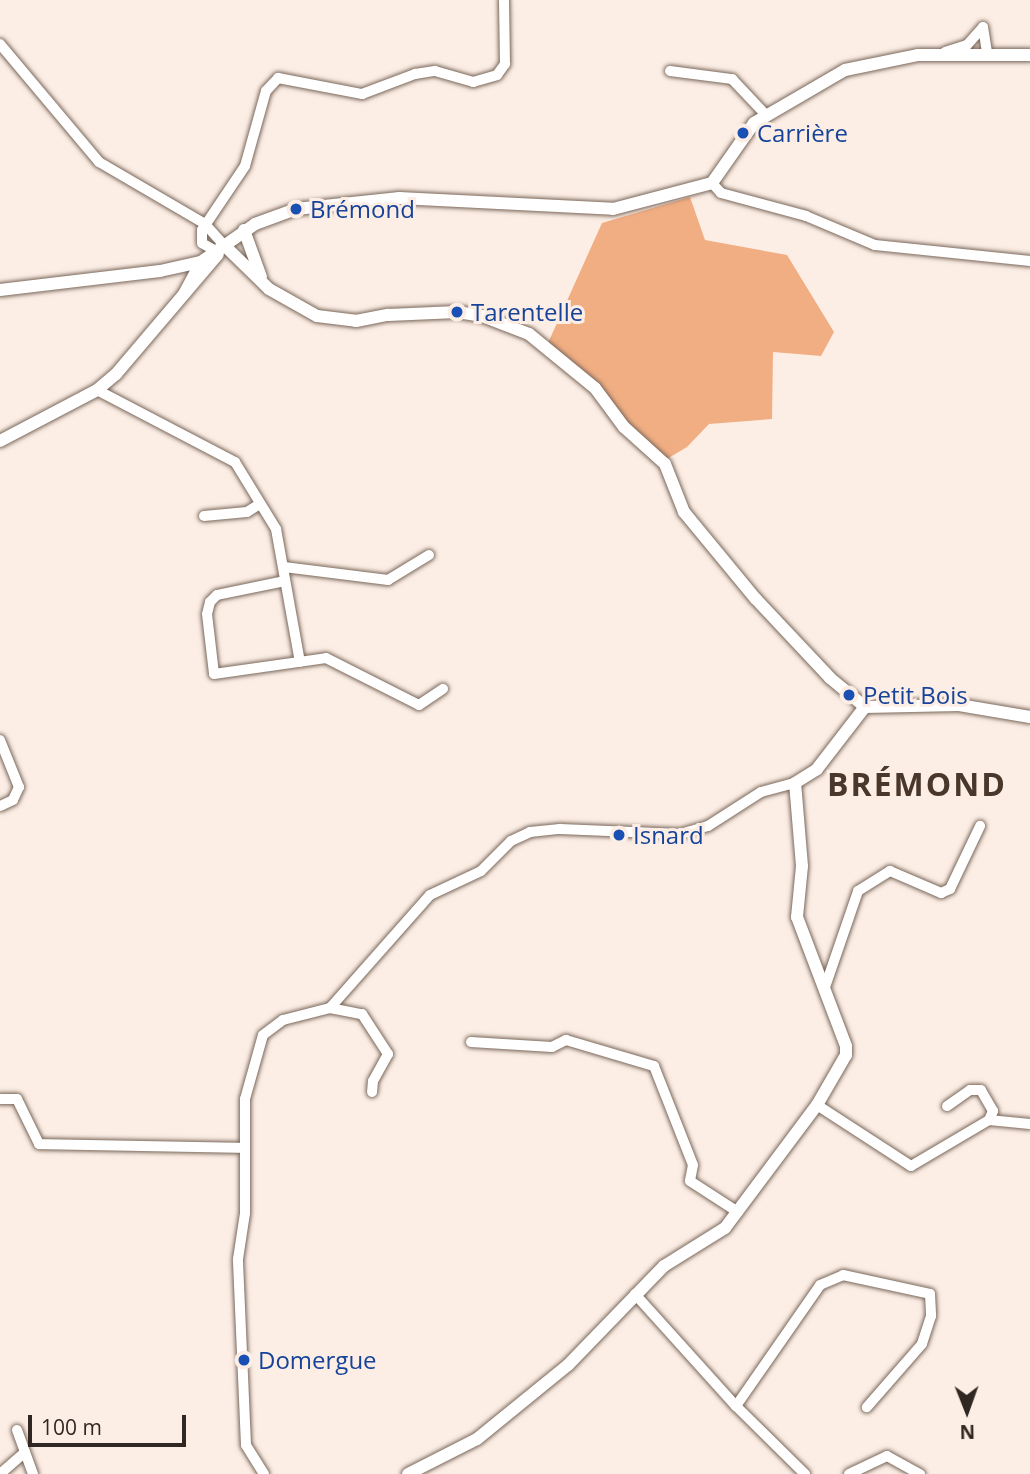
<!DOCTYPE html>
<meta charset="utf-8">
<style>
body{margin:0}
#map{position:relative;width:1030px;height:1474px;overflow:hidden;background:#fceee5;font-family:"Open Sans",sans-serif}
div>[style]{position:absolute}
.green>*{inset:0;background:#f1ae83}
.roads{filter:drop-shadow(0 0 2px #7a675a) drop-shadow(0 0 2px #7a675a)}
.minor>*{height:10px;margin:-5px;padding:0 5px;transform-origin:5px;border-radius:5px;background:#fff}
.tertiary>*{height:12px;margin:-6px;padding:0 6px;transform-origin:6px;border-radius:6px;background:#fff}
.dots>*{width:19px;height:19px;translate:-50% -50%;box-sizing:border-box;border:4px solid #fceee5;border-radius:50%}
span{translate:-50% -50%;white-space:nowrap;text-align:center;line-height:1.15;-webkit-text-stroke:6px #fceee5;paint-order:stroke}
.transit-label{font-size:24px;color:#164399}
.left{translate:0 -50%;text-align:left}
.district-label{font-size:32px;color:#49372c;font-weight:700;letter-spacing:2px}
.north{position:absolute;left:932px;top:1376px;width:70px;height:70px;-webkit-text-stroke:5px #fceee5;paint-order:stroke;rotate:179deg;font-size:19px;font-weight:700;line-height:28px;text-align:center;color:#302722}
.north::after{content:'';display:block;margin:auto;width:24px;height:32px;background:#302722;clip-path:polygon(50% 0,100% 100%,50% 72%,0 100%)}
.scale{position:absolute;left:28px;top:1415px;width:158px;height:32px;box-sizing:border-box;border:4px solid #302722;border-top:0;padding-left:9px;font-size:21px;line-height:24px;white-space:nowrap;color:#302722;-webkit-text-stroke:5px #fceee5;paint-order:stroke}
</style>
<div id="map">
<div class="green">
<div style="clip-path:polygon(690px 197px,705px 240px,787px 255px,834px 332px,821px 356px,773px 352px,772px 419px,709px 424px,687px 447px,665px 460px,548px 343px,602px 223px)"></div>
</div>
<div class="roads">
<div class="minor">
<div style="left:983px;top:27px;width:26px;rotate:81deg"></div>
<div style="left:0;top:44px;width:154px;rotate:50deg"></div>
<div style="left:99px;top:162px;width:123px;rotate:30.3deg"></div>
<div style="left:205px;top:224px;width:28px;rotate:48deg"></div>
<div style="left:945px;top:52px;width:23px;rotate:-18deg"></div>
<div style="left:967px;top:45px;width:24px;rotate:-48deg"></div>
<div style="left:670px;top:71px;width:63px;rotate:7.4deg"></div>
<div style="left:732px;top:79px;width:50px;rotate:46.6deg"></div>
<div style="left:712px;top:183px;width:13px;rotate:48deg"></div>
<div style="left:721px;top:193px;width:88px;rotate:15.1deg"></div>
<div style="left:806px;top:216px;width:75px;rotate:22.8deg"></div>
<div style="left:875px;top:245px;width:156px;rotate:5.9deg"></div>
<div style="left:218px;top:252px;width:18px;rotate:-151deg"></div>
<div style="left:202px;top:243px;width:13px;rotate:-90deg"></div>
<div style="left:202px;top:230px;width:77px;rotate:-56.1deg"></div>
<div style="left:245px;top:166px;width:78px;rotate:-74.4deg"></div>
<div style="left:266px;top:91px;width:18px;rotate:-47deg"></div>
<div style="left:278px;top:78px;width:86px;rotate:10.8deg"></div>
<div style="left:362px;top:94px;width:57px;rotate:-20.7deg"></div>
<div style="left:415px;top:74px;width:20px;rotate:-9deg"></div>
<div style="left:435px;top:71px;width:40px;rotate:16deg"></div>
<div style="left:473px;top:82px;width:25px;rotate:-16deg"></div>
<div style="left:497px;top:75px;width:14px;rotate:-54deg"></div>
<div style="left:505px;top:64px;width:64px;rotate:-90.9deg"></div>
<div style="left:97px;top:390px;width:156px;rotate:27.6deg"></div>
<div style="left:235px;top:462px;width:79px;rotate:58.5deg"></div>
<div style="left:276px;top:529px;width:135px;rotate:79.8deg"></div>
<div style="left:204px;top:516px;width:43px;rotate:-5.3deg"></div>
<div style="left:247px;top:512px;width:15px;rotate:-32deg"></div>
<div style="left:284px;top:567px;width:105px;rotate:7.1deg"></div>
<div style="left:388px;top:580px;width:48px;rotate:-31.4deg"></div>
<div style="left:285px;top:581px;width:69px;rotate:168.4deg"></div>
<div style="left:217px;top:595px;width:10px;rotate:135deg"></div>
<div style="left:210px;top:602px;width:12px;rotate:104deg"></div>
<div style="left:207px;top:614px;width:60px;rotate:83.3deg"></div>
<div style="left:214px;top:674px;width:113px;rotate:-8.1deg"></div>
<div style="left:326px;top:658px;width:104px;rotate:26.8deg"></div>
<div style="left:419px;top:705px;width:29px;rotate:-34deg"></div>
<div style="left:0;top:740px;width:51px;rotate:68deg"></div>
<div style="left:19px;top:787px;width:14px;rotate:115deg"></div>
<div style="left:13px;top:800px;width:14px;rotate:155deg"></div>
<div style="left:824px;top:990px;width:105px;rotate:-71deg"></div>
<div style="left:858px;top:891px;width:38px;rotate:-32deg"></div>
<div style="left:890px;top:871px;width:56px;rotate:23.3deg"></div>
<div style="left:941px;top:893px;width:10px;rotate:-24deg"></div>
<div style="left:950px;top:889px;width:70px;rotate:-64.5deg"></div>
<div style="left:330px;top:1008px;width:33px;rotate:11deg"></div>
<div style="left:362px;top:1014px;width:48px;rotate:57deg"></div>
<div style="left:388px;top:1054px;width:31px;rotate:119deg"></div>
<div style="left:373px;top:1081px;width:11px;rotate:95deg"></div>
<div style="left:471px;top:1042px;width:81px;rotate:3.5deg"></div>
<div style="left:552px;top:1047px;width:16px;rotate:-27deg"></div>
<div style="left:566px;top:1040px;width:92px;rotate:16.5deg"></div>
<div style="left:654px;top:1066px;width:106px;rotate:68.5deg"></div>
<div style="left:693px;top:1165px;width:16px;rotate:101deg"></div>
<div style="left:690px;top:1181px;width:57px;rotate:32.9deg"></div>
<div style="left:0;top:1099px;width:17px"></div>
<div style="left:17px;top:1099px;width:50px;rotate:63.9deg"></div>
<div style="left:39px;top:1144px;width:206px;rotate:1.1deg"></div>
<div style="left:817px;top:1105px;width:112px;rotate:33deg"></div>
<div style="left:911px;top:1166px;width:91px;rotate:-30.5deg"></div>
<div style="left:989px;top:1120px;width:10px;rotate:-66deg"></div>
<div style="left:993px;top:1111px;width:24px;rotate:-120deg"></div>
<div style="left:981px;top:1090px;width:11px;rotate:180deg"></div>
<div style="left:970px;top:1090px;width:28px;rotate:145deg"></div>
<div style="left:989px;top:1120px;width:41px;rotate:5.6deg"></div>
<div style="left:635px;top:1294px;width:151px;rotate:48deg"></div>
<div style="left:736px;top:1406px;width:97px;rotate:44.6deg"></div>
<div style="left:736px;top:1406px;width:147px;rotate:-55.2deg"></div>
<div style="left:820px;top:1285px;width:25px;rotate:-23deg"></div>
<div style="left:843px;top:1275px;width:89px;rotate:12.3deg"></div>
<div style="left:930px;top:1294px;width:22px;rotate:87deg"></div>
<div style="left:931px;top:1316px;width:29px;rotate:108deg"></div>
<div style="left:922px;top:1344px;width:84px;rotate:131.1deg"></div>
<div style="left:17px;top:1430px;width:47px;rotate:70deg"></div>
<div style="left:0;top:1474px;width:33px;rotate:-41deg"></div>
<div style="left:264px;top:1474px;width:34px;rotate:-122deg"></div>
<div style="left:246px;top:1445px;width:186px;rotate:-92.5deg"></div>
<div style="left:238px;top:1259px;width:47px;rotate:-81.3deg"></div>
<div style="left:245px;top:1213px;width:114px;rotate:-90deg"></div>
<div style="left:245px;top:1099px;width:66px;rotate:-74.3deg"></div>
<div style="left:263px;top:1035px;width:25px;rotate:-37deg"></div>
<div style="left:283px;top:1020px;width:49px;rotate:-14.3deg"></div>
<div style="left:330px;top:1008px;width:151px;rotate:-48.5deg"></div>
<div style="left:430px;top:895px;width:56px;rotate:-25.2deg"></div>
<div style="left:481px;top:871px;width:42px;rotate:-45deg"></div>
<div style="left:511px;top:841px;width:21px;rotate:-25deg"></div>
<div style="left:530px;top:832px;width:30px;rotate:-6deg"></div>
<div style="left:560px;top:829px;width:120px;rotate:2.4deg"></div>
<div style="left:680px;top:834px;width:29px;rotate:-16deg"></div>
<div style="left:708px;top:826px;width:63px;rotate:-32.7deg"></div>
<div style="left:761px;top:792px;width:35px;rotate:-15deg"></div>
<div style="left:849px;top:1474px;width:42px;rotate:-25.3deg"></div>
<div style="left:887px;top:1456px;width:38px;rotate:29deg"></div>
</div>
<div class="tertiary">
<div style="left:244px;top:230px;width:50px;rotate:70.1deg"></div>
<div style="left:224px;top:245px;width:63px;rotate:44.4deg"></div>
<div style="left:269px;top:289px;width:55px;rotate:29.4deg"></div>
<div style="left:317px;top:316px;width:39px;rotate:7deg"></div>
<div style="left:356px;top:321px;width:33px;rotate:-11deg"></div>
<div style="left:388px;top:315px;width:69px;rotate:-2.5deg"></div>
<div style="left:457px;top:312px;width:25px;rotate:9deg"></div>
<div style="left:482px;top:316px;width:50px;rotate:21deg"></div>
<div style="left:529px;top:334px;width:85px;rotate:39.3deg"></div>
<div style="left:595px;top:388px;width:49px;rotate:53.4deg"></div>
<div style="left:624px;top:427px;width:55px;rotate:42.1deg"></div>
<div style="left:665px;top:464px;width:52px;rotate:68.4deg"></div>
<div style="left:684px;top:512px;width:112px;rotate:50.5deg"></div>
<div style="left:755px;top:598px;width:110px;rotate:46.8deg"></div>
<div style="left:830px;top:678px;width:45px;rotate:39.6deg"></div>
<div style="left:865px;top:707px;width:94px;rotate:-1.2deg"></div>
<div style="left:959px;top:705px;width:72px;rotate:9.6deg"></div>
<div style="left:0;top:290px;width:161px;rotate:-6.8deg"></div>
<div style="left:160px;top:271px;width:42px;rotate:-12.4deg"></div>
<div style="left:184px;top:294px;width:36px;rotate:-62deg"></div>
<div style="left:201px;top:262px;width:66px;rotate:-35.1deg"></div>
<div style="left:255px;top:224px;width:44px;rotate:-20.1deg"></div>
<div style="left:296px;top:209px;width:104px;rotate:-6.1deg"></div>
<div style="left:399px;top:198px;width:214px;rotate:2.9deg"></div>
<div style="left:613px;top:209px;width:102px;rotate:-14.7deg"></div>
<div style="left:712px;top:183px;width:73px;rotate:-55deg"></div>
<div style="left:754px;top:123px;width:105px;rotate:-30.2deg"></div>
<div style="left:845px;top:70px;width:75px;rotate:-11.6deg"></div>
<div style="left:918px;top:55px;width:112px"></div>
<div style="left:0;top:441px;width:110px;rotate:-27.7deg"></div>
<div style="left:97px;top:390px;width:25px;rotate:-40deg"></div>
<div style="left:116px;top:374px;width:157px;rotate:-49.6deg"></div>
<div style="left:408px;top:1474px;width:77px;rotate:-26.9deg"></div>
<div style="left:477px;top:1439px;width:117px;rotate:-39.1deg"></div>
<div style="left:568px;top:1365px;width:138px;rotate:-45.9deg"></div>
<div style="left:664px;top:1266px;width:72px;rotate:-31.9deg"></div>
<div style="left:725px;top:1228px;width:154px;rotate:-53.2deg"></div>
<div style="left:817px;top:1105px;width:58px;rotate:-59.9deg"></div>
<div style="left:846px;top:1055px;width:9px;rotate:-90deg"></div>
<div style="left:846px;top:1046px;width:138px;rotate:-110.8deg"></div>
<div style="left:797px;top:917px;width:51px;rotate:-84.4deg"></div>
<div style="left:802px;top:866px;width:83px;rotate:-94.8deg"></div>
<div style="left:795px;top:783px;width:26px;rotate:-32deg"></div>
<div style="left:817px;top:769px;width:78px;rotate:-52.3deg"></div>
</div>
</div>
<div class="dots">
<div style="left:743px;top:133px;background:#1a4fb4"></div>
<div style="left:296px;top:209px;background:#1a4fb4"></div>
<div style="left:457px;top:312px;background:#1a4fb4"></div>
<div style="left:849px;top:695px;background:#1a4fb4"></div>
<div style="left:619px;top:835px;background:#1a4fb4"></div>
<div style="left:244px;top:1360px;background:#1a4fb4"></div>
</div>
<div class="transit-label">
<span class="left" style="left:757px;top:133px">Carrière</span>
<span class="left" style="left:310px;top:209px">Brémond</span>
<span class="left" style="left:471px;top:312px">Tarentelle</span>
<span class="left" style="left:863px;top:695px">Petit Bois</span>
<span class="left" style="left:633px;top:835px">Isnard</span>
<span class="left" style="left:258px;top:1360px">Domergue</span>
</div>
<div class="district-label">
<span style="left:917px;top:784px">BRÉMOND</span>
</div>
<div class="north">N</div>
<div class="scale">100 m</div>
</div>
